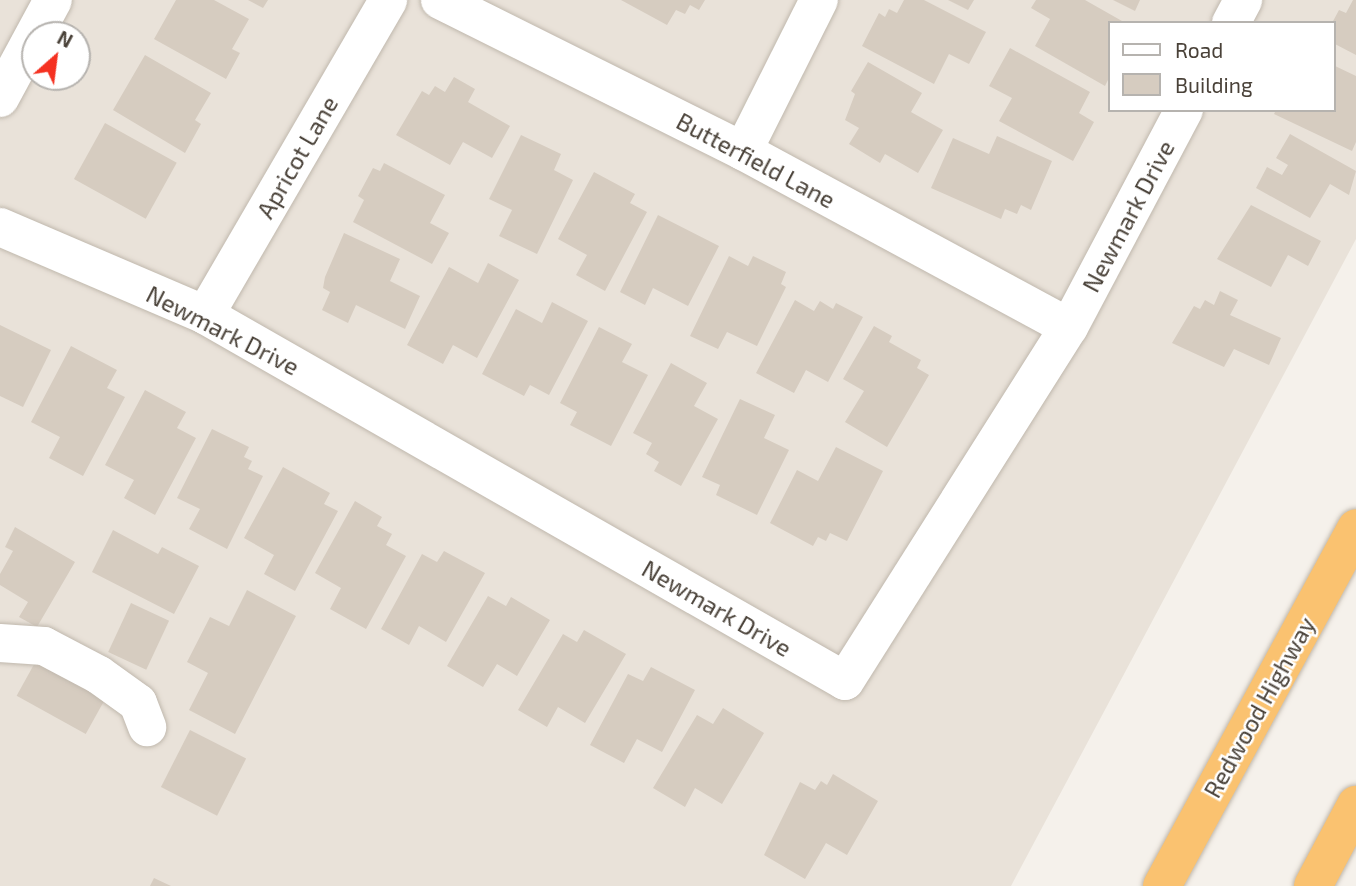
<!DOCTYPE html>
<style>
body{margin:0}
#map{position:relative;width:1356px;height:886px;overflow:hidden;background:#f5f1eb;font-family:"Exo 2",sans-serif}
div>[style]{position:absolute}
.residential>*{inset:0;background:#e9e2d9}
.building>*{inset:0;background:#d6ccc0;transform-origin:0 0}
.roads{filter:drop-shadow(0 0 2px #c0b8ad) drop-shadow(0 0 2px #c0b8ad)}
.minor>*{height:38px;margin:-19px;padding:0 19px;transform-origin:19px;border-radius:19px;background:#fff}
.highway>*{height:38px;margin:-19px;padding:0 19px;transform-origin:19px;border-radius:19px;background:#fac270}
span{translate:-50% -50%;white-space:nowrap;text-align:center;line-height:1.15;-webkit-text-stroke:5px #fff;paint-order:stroke}
.street-label{font-size:24px;color:#494138}
.legend{position:absolute;left:1108px;top:21px;width:228px;height:91px;box-sizing:border-box;background:#fff;border:2px solid #b6b3af;margin:0;padding:9px 12px;list-style:none;font-size:21px;color:#494138}
.legend li{display:flex;align-items:center;gap:14px;height:35px}
.legend b{width:35px;border:2px solid #b6b3af}
.north{position:absolute;left:21px;top:21px;width:70px;height:70px;box-sizing:border-box;background:#fff;border:2px solid #b6b3af;border-radius:50%;rotate:28deg;font-size:19px;font-weight:700;line-height:28px;text-align:center;color:#494138}
.north::after{content:'';display:block;margin:auto;width:24px;height:32px;background:#f53121;clip-path:polygon(50% 0,100% 100%,50% 72%,0 100%)}
</style>
<div id="map">
<div class="residential">
<div style="clip-path:polygon(evenodd,0 0,1356px 0,1356px 239px,1011px 886px,0 886px,0 0,1109px 23px,1333px 23px,1333px 110px,1109px 110px,1109px 23px,0 0,35px 35px,77px 35px,77px 77px,35px 77px,35px 35px)"></div>
</div>
<div class="building">
<div style="clip-path:polygon(176px 0,214px 0,249px 19px,232px 49px,240px 53px,226px 79px,154px 39px)"></div>
<div style="clip-path:polygon(248px 0,268px 0,263px 8px)"></div>
<div style="clip-path:polygon(621px 0,705px 0,699px 10px,690px 5px,685px 14px,676px 10px,667px 25px)"></div>
<div style="clip-path:polygon(904px 0,924px 0,986px 32px,969px 64px,949px 54px,934px 84px,862px 46px,879px 13px,885px 17px,889px 9px,897px 13px)"></div>
<div style="clip-path:polygon(948px 0,974px 0,968px 10px)"></div>
<div style="clip-path:polygon(1036px 0,1085px 0,1122px 21px,1109px 23px,1109px 78px,1105px 86px,1035px 46px,1050px 19px,1031px 8px)"></div>
<div style="clip-path:polygon(1113px 0,1140px 0,1135px 11px)"></div>
<div style="clip-path:polygon(1353px 0,1356px 0,1356px 55px,1333px 43px,1332px 23px,1339px 10px,1346px 13px)"></div>
<div style="clip-path:polygon(1010px 48px,1090px 92px,1079px 113px,1094px 122px,1073px 161px,999px 121px,1012px 98px,989px 86px)"></div>
<div style="clip-path:polygon(145px 55px,211px 93px,195px 120px,201px 124px,185px 153px,113px 110px)"></div>
<div style="clip-path:polygon(868px 62px,922px 93px,911px 112px,943px 130px,918px 173px,885px 154px,880px 163px,849px 144px,859px 128px,845px 120px,855px 94px,851px 91px)"></div>
<div style="clip-path:polygon(1333px 65px,1356px 76px,1356px 142px,1352px 151px,1274px 114px,1276px 110px,1333px 110px)"></div>
<div style="clip-path:polygon(454px 77px,475px 89px,468px 102px,510px 126px,492px 158px,463px 142px,450px 165px,396px 135px,422px 91px,429px 95px,435px 86px,445px 92px)"></div>
<div style="left:105px;top:123px;width:82px;height:64px;rotate:29deg"></div>
<div style="clip-path:polygon(1290px 134px,1356px 171px,1349px 195px,1330px 184px,1310px 218px,1256px 188px,1267px 167px,1282px 175px,1288px 165px,1276px 158px)"></div>
<div style="clip-path:polygon(521px 135px,561px 154px,554px 170px,573px 180px,537px 254px,499px 236px,512px 210px,489px 199px)"></div>
<div style="clip-path:polygon(997px 136px,1052px 161px,1031px 210px,1021px 205px,1017px 214px,1005px 209px,1001px 219px,931px 188px,953px 138px,989px 154px)"></div>
<div style="clip-path:polygon(384px 163px,445px 195px,430px 223px,449px 233px,432px 264px,353px 222px,364px 200px,358px 196px,373px 168px,380px 171px)"></div>
<div style="clip-path:polygon(594px 172px,635px 194px,630px 203px,647px 212px,605px 291px,576px 275px,587px 255px,558px 239px)"></div>
<div style="clip-path:polygon(1251px 205px,1321px 241px,1308px 266px,1288px 255px,1271px 287px,1217px 259px)"></div>
<div style="clip-path:polygon(658px 215px,719px 246px,688px 306px,653px 288px,645px 305px,620px 292px)"></div>
<div style="clip-path:polygon(344px 233px,400px 259px,390px 281px,420px 296px,405px 329px,356px 305px,348px 323px,322px 310px,330px 292px,323px 288px,325px 277px)"></div>
<div style="clip-path:polygon(729px 256px,748px 266px,753px 256px,786px 272px,781px 284px,786px 287px,757px 346px,727px 332px,718px 349px,690px 336px)"></div>
<div style="clip-path:polygon(488px 263px,519px 280px,477px 358px,453px 345px,443px 364px,407px 345px,449px 267px,478px 283px)"></div>
<div style="clip-path:polygon(1220px 291px,1238px 300px,1230px 315px,1281px 338px,1269px 365px,1234px 349px,1224px 367px,1172px 343px,1194px 306px,1200px 309px,1205px 300px,1214px 305px)"></div>
<div style="clip-path:polygon(795px 300px,814px 311px,820px 301px,833px 309px,836px 303px,863px 317px,828px 382px,806px 370px,794px 393px,756px 373px)"></div>
<div style="clip-path:polygon(552px 302px,588px 321px,549px 395px,530px 385px,524px 396px,482px 374px,516px 309px,542px 323px)"></div>
<div style="clip-path:polygon(0 325px,51px 350px,23px 407px,0 396px)"></div>
<div style="clip-path:polygon(874px 326px,892px 336px,889px 342px,921px 360px,917px 368px,929px 375px,887px 447px,845px 422px,864px 391px,843px 379px)"></div>
<div style="clip-path:polygon(599px 327px,632px 344px,622px 362px,648px 375px,611px 446px,570px 425px,577px 412px,560px 403px)"></div>
<div style="clip-path:polygon(71px 346px,117px 370px,107px 388px,125px 397px,83px 476px,49px 458px,60px 437px,31px 422px)"></div>
<div style="clip-path:polygon(671px 363px,707px 383px,694px 406px,718px 419px,681px 486px,654px 471px,659px 462px,646px 454px,652px 443px,633px 433px)"></div>
<div style="clip-path:polygon(145px 390px,186px 412px,177px 428px,196px 438px,155px 515px,124px 498px,134px 480px,105px 465px)"></div>
<div style="clip-path:polygon(740px 399px,775px 415px,764px 438px,789px 450px,757px 515px,716px 495px,720px 485px,702px 477px)"></div>
<div style="clip-path:polygon(212px 429px,249px 447px,244px 457px,252px 461px,248px 469px,263px 476px,227px 549px,189px 529px,200px 509px,177px 498px)"></div>
<div style="clip-path:polygon(836px 447px,883px 471px,847px 541px,830px 533px,826px 541px,818px 537px,813px 546px,770px 523px,797px 470px,818px 481px)"></div>
<div style="clip-path:polygon(283px 467px,330px 493px,324px 504px,338px 511px,295px 591px,264px 574px,274px 555px,244px 538px)"></div>
<div style="clip-path:polygon(355px 501px,382px 517px,377px 526px,392px 534px,386px 545px,406px 556px,366px 629px,330px 609px,341px 588px,315px 573px)"></div>
<div style="clip-path:polygon(15px 527px,75px 562px,37px 627px,19px 617px,28px 602px,0 585px,0 574px,13px 551px,5px 547px)"></div>
<div style="clip-path:polygon(113px 530px,158px 554px,162px 547px,199px 566px,174px 614px,92px 572px)"></div>
<div style="clip-path:polygon(444px 551px,485px 573px,446px 642px,419px 626px,409px 645px,381px 629px,422px 554px,437px 562px)"></div>
<div style="clip-path:polygon(247px 590px,296px 616px,235px 734px,189px 710px,208px 673px,187px 662px,210px 617px,229px 626px)"></div>
<div style="clip-path:polygon(488px 596px,506px 606px,511px 597px,550px 620px,517px 676px,497px 664px,483px 687px,447px 666px)"></div>
<div style="left:131px;top:603px;width:42px;height:54px;rotate:25deg"></div>
<div style="clip-path:polygon(584px 630px,626px 654px,585px 723px,558px 707px,547px 727px,518px 710px,563px 634px,577px 642px)"></div>
<div style="left:37px;top:659px;width:79px;height:42px;rotate:29deg"></div>
<div style="clip-path:polygon(651px 667px,695px 690px,662px 752px,637px 739px,624px 763px,590px 745px,628px 674px,643px 681px)"></div>
<div style="clip-path:polygon(723px 708px,764px 733px,722px 804px,695px 788px,685px 807px,653px 788px,697px 715px,713px 724px)"></div>
<div style="left:190px;top:730px;width:63px;height:64px;rotate:27deg"></div>
<div style="clip-path:polygon(833px 774px,878px 801px,847px 855px,826px 843px,805px 879px,764px 855px,800px 782px,815px 790px,821px 781px,827px 785px)"></div>
<div style="clip-path:polygon(154px 878px,171px 886px,150px 886px)"></div>
</div>
<div class="roads">
<div class="minor">
<div style="left:440px;top:0;width:339px;rotate:26.5deg"></div>
<div style="left:743px;top:151px;width:370px;rotate:28.4deg"></div>
<div style="left:1231px;top:23px;width:26px;rotate:-62deg"></div>
<div style="left:0;top:98px;width:111px;rotate:-61.6deg"></div>
<div style="left:743px;top:151px;width:169px;rotate:-63.3deg"></div>
<div style="left:0;top:227px;width:223px;rotate:23.2deg"></div>
<div style="left:205px;top:315px;width:737px;rotate:29.76deg"></div>
<div style="left:845px;top:681px;width:419px;rotate:-57.7deg"></div>
<div style="left:1069px;top:327px;width:246px;rotate:-62.1deg"></div>
<div style="left:205px;top:315px;width:364px;rotate:-59.8deg"></div>
<div style="left:0;top:643px;width:44px;rotate:3.9deg"></div>
<div style="left:44px;top:646px;width:62px;rotate:27.8deg"></div>
<div style="left:99px;top:675px;width:48px;rotate:35.7deg"></div>
<div style="left:138px;top:703px;width:26px;rotate:69deg"></div>
</div>
<div class="highway">
<div style="left:1162px;top:886px;width:407px;rotate:-61.5deg"></div>
<div style="left:1313px;top:886px;width:92px;rotate:-62deg"></div>
</div>
</div>
<div class="street-label">
<span style="left:297px;top:157px;rotate:-60deg">Apricot Lane</span>
<span style="left:756px;top:160px;rotate:28deg">Butterfield Lane</span>
<span style="left:1128px;top:216px;rotate:-62deg">Newmark Drive</span>
<span style="left:223px;top:330px;rotate:27deg">Newmark Drive</span>
<span style="left:717px;top:608px;rotate:30deg">Newmark Drive</span>
<span style="left:1259px;top:707px;rotate:-61deg">Redwood Highway</span>
</div>
<ul class="legend">
<li><b style="height:9px;background:#fff"></b>Road</li>
<li><b style="height:19px;background:#d6ccc0"></b>Building</li>
</ul>
<div class="north">N</div>
</div>
